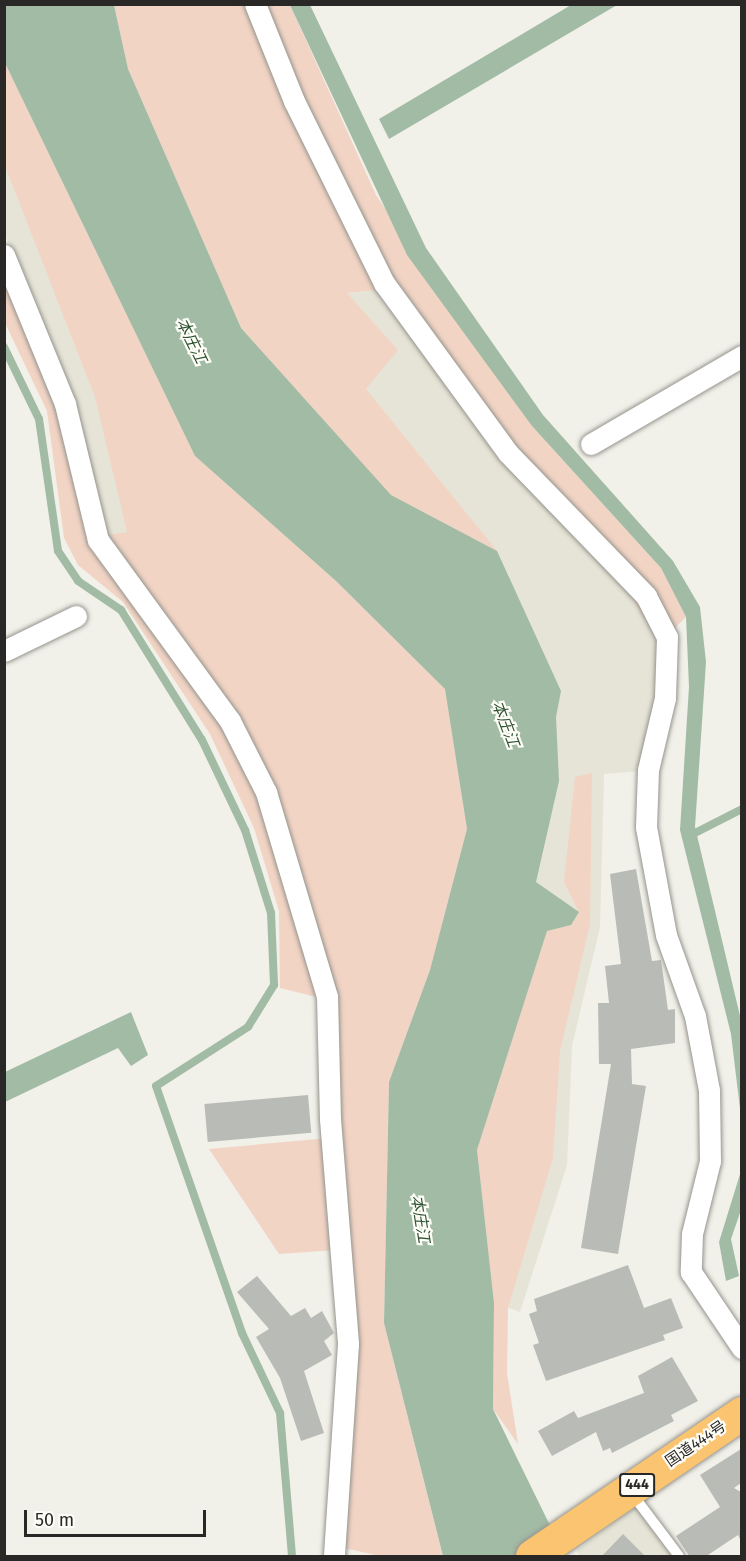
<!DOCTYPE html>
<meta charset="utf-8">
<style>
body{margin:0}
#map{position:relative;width:746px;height:1561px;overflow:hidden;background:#f1f0e9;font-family:"Fira Sans","Noto Sans JP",sans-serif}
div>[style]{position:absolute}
.built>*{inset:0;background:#e6e4d6}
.green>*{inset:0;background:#f2d4c4}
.water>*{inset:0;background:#a2bba5}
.stream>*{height:8px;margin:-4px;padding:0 4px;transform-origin:4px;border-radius:4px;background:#a2bba5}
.building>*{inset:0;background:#b9bcb6;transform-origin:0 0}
.roads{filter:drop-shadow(0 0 2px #95948e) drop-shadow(0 0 2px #95948e)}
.service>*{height:10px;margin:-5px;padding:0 5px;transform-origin:5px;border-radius:5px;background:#fff}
.minor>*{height:21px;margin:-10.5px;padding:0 10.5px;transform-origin:10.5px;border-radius:10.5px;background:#fff}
.trunk>*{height:33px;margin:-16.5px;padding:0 16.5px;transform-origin:16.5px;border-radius:16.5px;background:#fbc470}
span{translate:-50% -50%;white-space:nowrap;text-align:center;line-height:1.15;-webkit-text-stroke:4.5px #fefdf7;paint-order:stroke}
.shield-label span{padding:2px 4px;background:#fefdf7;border:2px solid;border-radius:4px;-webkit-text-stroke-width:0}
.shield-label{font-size:14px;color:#292826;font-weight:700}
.street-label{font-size:15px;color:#292826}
.water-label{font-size:16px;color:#2d5433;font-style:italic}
.frame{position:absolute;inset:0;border:6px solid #292826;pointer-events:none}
.scale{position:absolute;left:24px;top:1510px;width:182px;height:27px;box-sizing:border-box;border:3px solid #292826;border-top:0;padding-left:8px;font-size:18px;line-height:21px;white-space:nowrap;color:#292826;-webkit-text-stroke:4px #fefdf7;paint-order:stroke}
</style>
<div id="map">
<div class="built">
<div style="clip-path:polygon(5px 5px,114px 5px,128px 69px,347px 293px,376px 290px,500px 459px,630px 594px,659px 644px,654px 770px,604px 774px,600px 927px,572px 1046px,567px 1165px,520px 1312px,494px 1303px,389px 1082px,430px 970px,445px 689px,336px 581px,196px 456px,128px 533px,103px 536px,70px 400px,5px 234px)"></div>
<div style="clip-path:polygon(637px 1506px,675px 1556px,579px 1556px,577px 1550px)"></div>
</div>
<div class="green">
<div style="clip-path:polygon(114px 5px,290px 5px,376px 195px,532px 426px,661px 568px,686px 617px,659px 644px,630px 594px,500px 459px,376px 290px,347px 293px,398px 350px,366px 389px,497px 551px,391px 495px,241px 328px,128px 69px)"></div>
<div style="clip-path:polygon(5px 63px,195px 456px,336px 581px,445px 689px,467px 829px,430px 970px,389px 1082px,384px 1323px,443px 1556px,380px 1556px,344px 1548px,356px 1340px,333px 1001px,280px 988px,279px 911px,254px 828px,210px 734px,123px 602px,78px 565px,64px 538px,47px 411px,5px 323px,4px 270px,103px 536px,127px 532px,95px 397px,5px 166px)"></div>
<div style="clip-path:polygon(592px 773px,590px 924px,560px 1051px,553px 1158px,508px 1308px,507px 1373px,518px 1444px,493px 1409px,494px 1303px,477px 1150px,547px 931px,571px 925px,579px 912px,564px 882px,575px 777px)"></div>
<div style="clip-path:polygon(328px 1138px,336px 1250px,279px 1254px,209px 1149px)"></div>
</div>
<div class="water">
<div style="clip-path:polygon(5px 5px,114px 5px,128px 69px,241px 328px,391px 495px,497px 551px,561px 691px,556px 717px,559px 781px,536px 882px,579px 912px,571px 925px,547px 931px,477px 1150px,494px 1303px,493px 1409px,565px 1556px,443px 1556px,384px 1323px,389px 1082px,430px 970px,467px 829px,445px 689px,336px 581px,195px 456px,5px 63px)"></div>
<div style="clip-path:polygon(290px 5px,310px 5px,426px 248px,543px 415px,673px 561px,700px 607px,706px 662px,695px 827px,741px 1020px,741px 1117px,731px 1034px,680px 830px,689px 687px,686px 617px,661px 568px,532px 426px,407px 255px)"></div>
<div style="clip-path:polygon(571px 5px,617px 5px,389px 139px,379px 119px)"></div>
<div style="clip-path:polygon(131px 1012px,148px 1055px,131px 1066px,118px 1048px,5px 1102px,5px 1072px)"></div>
<div style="clip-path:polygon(741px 1171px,741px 1210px,731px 1239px,739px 1276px,726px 1281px,719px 1242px)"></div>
</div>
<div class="stream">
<div style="left:4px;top:347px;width:80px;rotate:64.1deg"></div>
<div style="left:39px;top:419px;width:133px;rotate:81.8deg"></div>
<div style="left:58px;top:551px;width:36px;rotate:56deg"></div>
<div style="left:78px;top:581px;width:52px;rotate:34deg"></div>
<div style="left:121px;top:610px;width:153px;rotate:58.1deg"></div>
<div style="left:202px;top:740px;width:100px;rotate:64.5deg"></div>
<div style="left:245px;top:830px;width:87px;rotate:72.6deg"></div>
<div style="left:271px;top:913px;width:72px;rotate:87.6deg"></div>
<div style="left:274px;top:985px;width:49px;rotate:121.8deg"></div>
<div style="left:248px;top:1027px;width:109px;rotate:147.3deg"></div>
<div style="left:156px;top:1086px;width:262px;rotate:70.8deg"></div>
<div style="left:242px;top:1333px;width:89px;rotate:64.6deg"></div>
<div style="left:280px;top:1413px;width:144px;rotate:85.2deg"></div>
<div style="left:689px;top:836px;width:59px;rotate:-27deg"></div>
</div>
<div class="building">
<div style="clip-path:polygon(636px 869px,652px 961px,661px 960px,668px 1010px,675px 1009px,675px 1043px,631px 1049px,632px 1084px,646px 1086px,618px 1254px,581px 1248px,611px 1064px,599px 1064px,598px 1003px,609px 1003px,605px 966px,621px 964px,610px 874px)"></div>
<div style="left:308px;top:1095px;width:38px;height:104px;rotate:85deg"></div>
<div style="clip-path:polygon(628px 1265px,644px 1308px,671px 1298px,683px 1328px,663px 1335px,665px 1340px,546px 1381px,533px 1345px,539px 1343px,529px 1314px,537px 1311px,534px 1299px)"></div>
<div style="clip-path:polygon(257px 1276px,291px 1316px,305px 1308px,311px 1318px,322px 1311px,334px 1333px,324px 1341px,332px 1355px,304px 1371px,324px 1433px,301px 1441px,280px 1378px,256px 1337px,269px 1329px,237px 1292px)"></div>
<div style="clip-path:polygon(672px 1357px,698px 1401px,671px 1415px,674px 1421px,612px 1453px,610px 1448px,603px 1451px,596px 1432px,552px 1456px,538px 1431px,574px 1411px,578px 1418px,644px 1393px,638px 1376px)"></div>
<div style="clip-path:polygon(741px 1449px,741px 1483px,734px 1488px,741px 1492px,741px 1541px,738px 1535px,705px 1557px,690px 1557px,676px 1536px,720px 1507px,700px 1475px)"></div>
<div style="clip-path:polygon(623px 1534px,646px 1557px,601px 1557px)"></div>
</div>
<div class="roads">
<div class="service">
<div style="left:636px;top:1499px;width:71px;rotate:53deg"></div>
</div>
<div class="minor">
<div style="left:255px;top:4px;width:105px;rotate:68.1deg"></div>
<div style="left:294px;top:101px;width:203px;rotate:63.7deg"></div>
<div style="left:384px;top:283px;width:210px;rotate:53.9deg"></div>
<div style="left:508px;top:453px;width:199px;rotate:46deg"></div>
<div style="left:646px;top:596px;width:46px;rotate:62.9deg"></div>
<div style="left:667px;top:637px;width:61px;rotate:91.9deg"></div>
<div style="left:665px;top:698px;width:74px;rotate:103.3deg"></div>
<div style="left:648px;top:770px;width:57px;rotate:92deg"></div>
<div style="left:646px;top:827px;width:110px;rotate:79.5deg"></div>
<div style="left:666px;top:935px;width:86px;rotate:70.3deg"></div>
<div style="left:695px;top:1016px;width:75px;rotate:79.3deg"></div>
<div style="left:709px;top:1090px;width:71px;rotate:89.2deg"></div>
<div style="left:710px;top:1161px;width:75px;rotate:103.9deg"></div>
<div style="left:692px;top:1234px;width:38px;rotate:92deg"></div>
<div style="left:691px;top:1272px;width:92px;rotate:56.1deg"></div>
<div style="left:4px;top:255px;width:161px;rotate:67.7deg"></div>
<div style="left:65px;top:404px;width:140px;rotate:76.4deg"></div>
<div style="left:98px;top:540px;width:224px;rotate:53.9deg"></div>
<div style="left:230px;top:721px;width:80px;rotate:63.1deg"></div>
<div style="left:266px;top:792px;width:213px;rotate:73.4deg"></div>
<div style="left:327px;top:996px;width:123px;rotate:88.6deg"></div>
<div style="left:330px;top:1119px;width:226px;rotate:85.4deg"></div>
<div style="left:348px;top:1344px;width:212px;rotate:93.8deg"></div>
<div style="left:591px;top:444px;width:175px;rotate:-30.2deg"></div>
<div style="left:4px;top:651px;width:80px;rotate:-25.9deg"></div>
</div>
<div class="trunk">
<div style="left:532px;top:1556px;width:254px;rotate:-34.3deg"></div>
</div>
</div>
<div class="shield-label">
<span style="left:637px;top:1485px">444</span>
</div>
<div class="street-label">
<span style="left:696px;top:1444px;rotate:-34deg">国道444号</span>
</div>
<div class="water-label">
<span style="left:191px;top:341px;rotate:64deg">本庄江</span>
<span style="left:505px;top:724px;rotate:69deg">本庄江</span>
<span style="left:420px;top:1219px;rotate:81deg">本庄江</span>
</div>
<div class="frame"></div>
<div class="scale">50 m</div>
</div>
